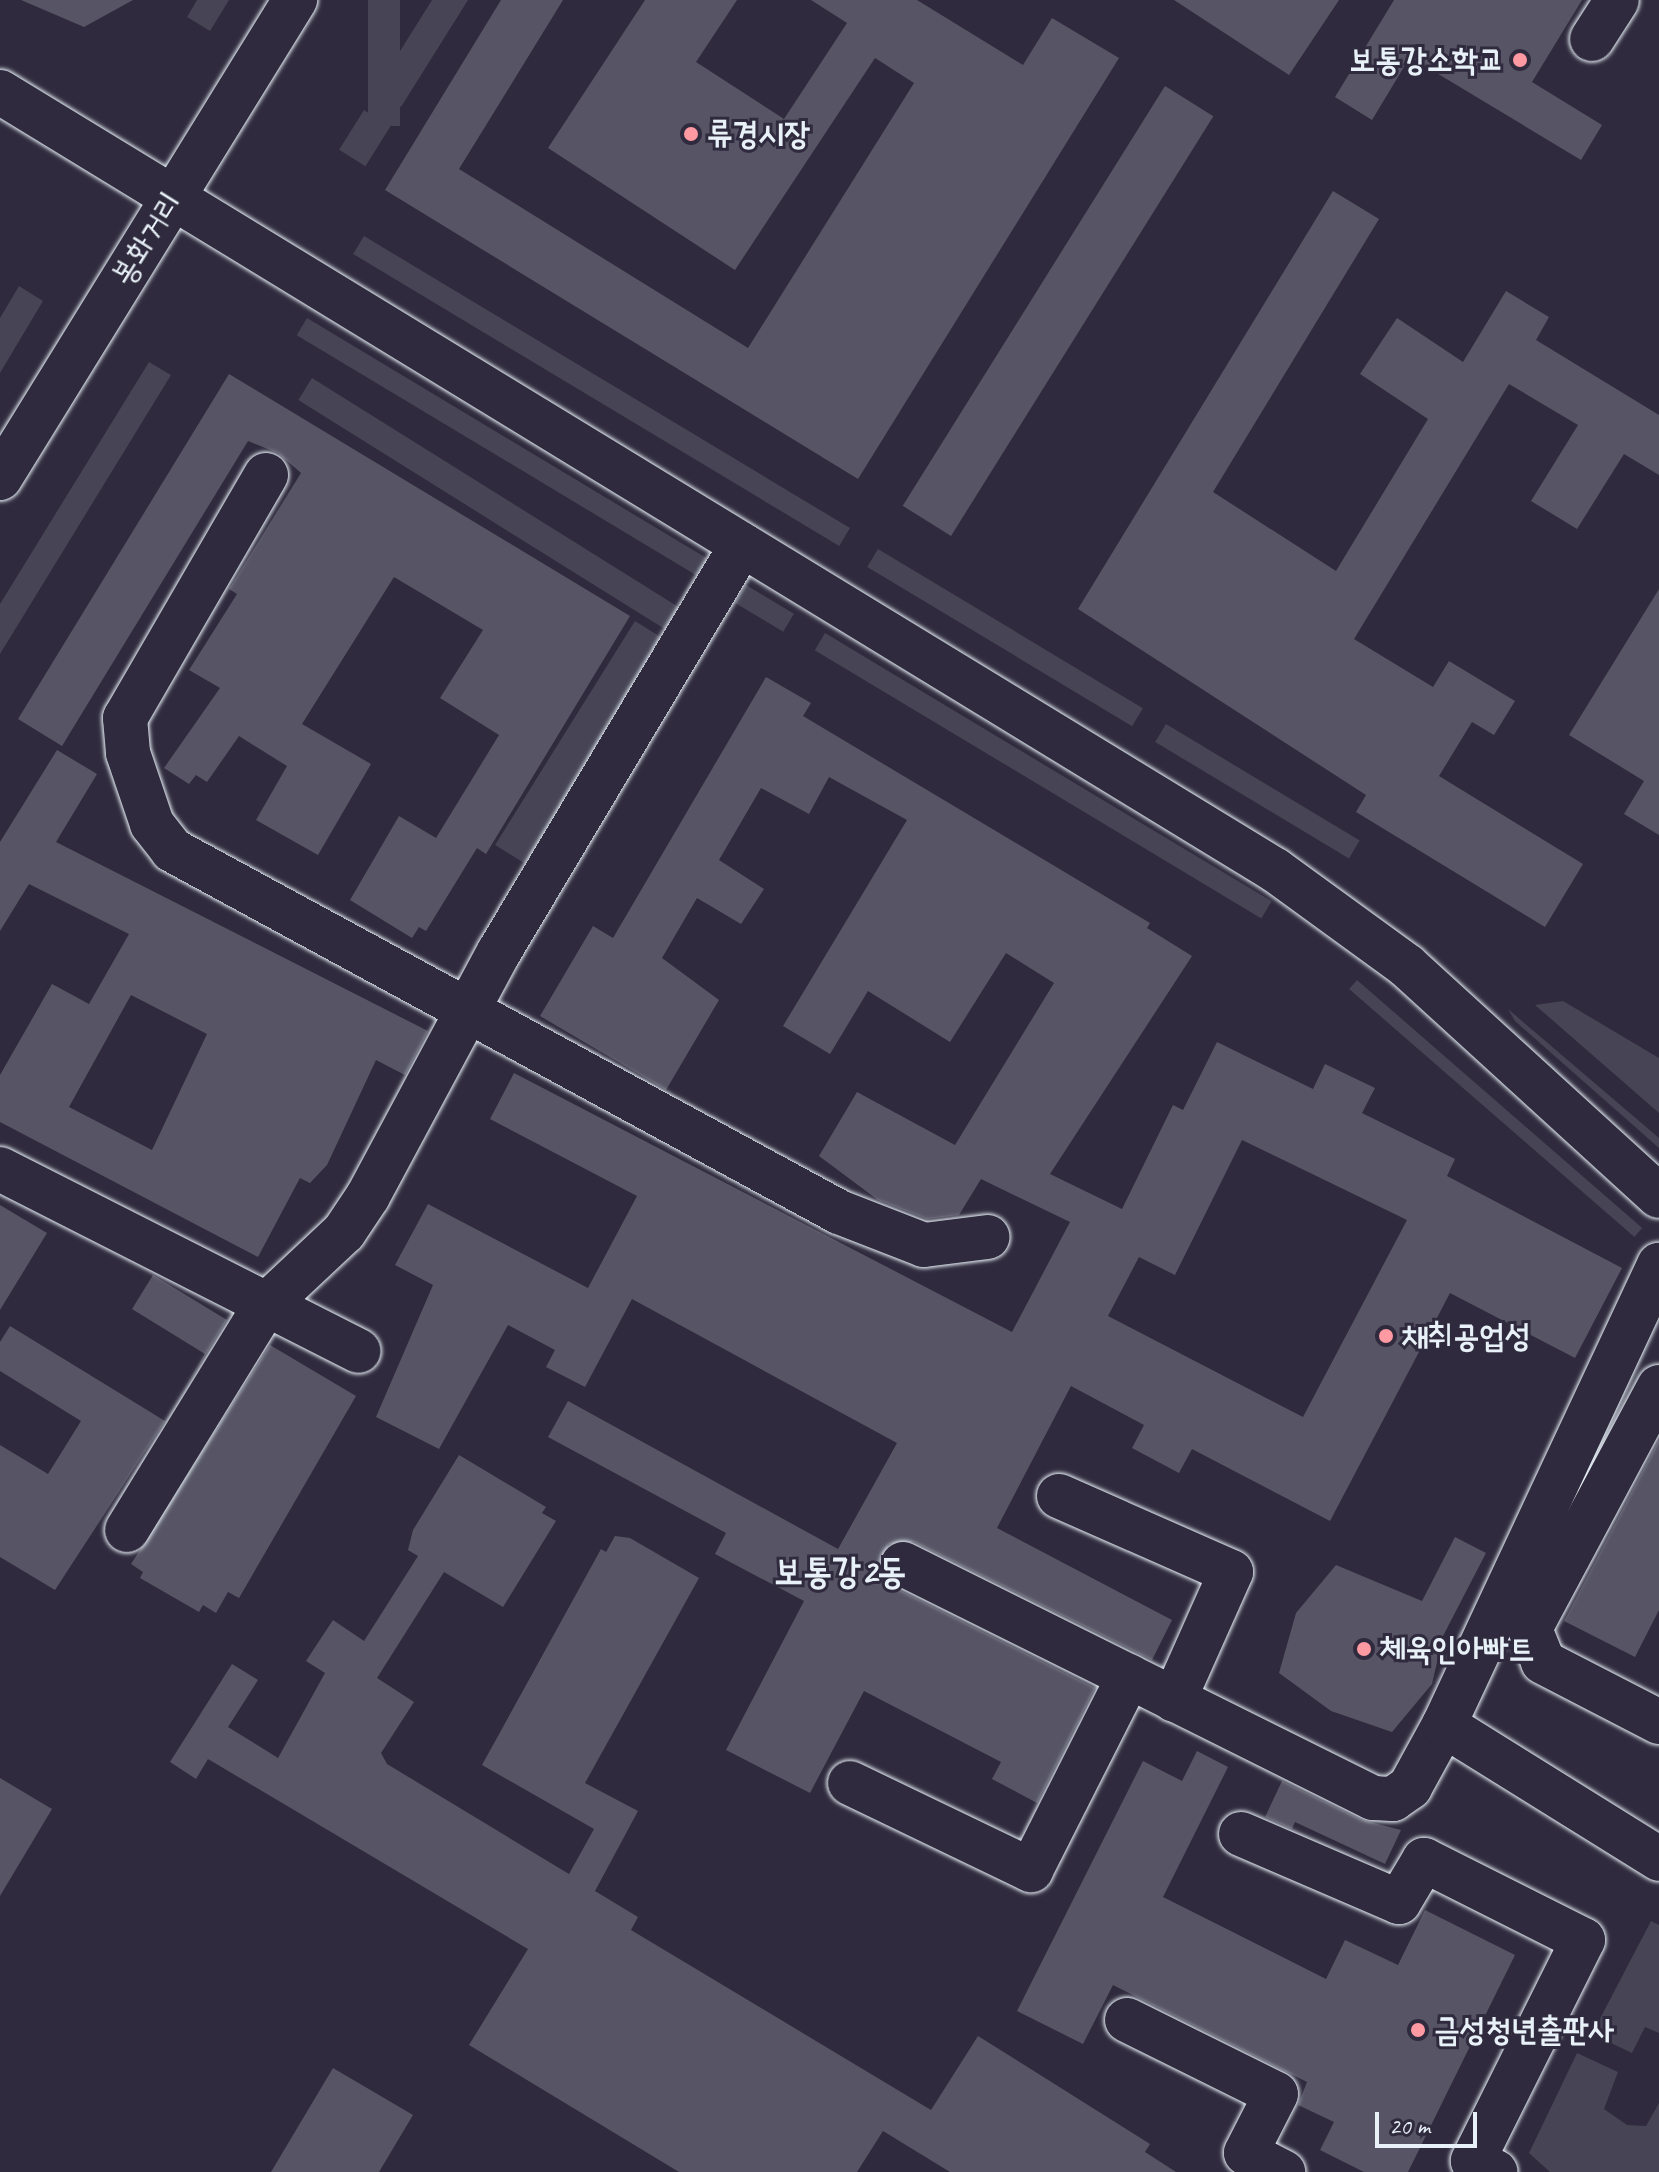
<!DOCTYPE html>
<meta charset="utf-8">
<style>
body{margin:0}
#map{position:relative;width:1659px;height:2172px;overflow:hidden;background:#2f2a3d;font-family:Caveat,"Poor Story",sans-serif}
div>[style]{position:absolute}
.green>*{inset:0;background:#464455;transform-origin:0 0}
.building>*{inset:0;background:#575565;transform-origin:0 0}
.roads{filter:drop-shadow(0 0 2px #e8f1f8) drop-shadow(0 0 2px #e8f1f8)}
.minor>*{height:44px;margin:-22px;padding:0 22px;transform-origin:22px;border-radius:22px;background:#2f2a3d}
.major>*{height:44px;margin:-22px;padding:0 22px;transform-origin:22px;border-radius:22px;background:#2f2a3d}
.dots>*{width:22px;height:22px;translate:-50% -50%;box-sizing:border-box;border:4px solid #2f2a3d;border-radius:50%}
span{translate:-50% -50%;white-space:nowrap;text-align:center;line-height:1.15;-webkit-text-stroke:6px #2f2a3d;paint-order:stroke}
.poi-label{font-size:32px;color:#e8f1f8;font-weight:700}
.right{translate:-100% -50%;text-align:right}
.left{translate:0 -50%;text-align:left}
.street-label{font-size:32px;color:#e8f1f8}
.quarter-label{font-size:36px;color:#e8f1f8;font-weight:700}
.scale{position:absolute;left:1375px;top:2112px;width:102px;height:36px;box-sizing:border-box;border:4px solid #e8f1f8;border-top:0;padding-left:10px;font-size:24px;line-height:28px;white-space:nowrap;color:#e8f1f8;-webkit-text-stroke:6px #2f2a3d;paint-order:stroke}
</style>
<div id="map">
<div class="green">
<div style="clip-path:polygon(197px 0,229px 0,210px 31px,187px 17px)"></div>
<div style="left:368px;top:0;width:32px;height:126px"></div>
<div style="clip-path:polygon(432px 0,468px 0,401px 107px,375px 91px)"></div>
<div style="left:364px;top:110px;width:31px;height:47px;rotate:32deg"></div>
<div style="left:364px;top:236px;width:567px;height:21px;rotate:31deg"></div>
<div style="clip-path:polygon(19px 286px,43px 301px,0 373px,0 318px)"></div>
<div style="left:307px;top:318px;width:470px;height:20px;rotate:31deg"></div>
<div style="clip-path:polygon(149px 362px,171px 375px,0 654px,0 604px)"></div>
<div style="left:312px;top:378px;width:435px;height:26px;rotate:32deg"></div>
<div style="left:878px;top:549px;width:309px;height:21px;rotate:31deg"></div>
<div style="left:746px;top:585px;width:56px;height:21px;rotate:31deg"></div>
<div style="left:635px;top:621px;width:36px;height:264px;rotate:32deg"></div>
<div style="left:825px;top:633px;width:521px;height:20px;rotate:31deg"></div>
<div style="left:1166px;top:724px;width:226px;height:21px;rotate:31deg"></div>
<div style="left:1357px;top:980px;width:378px;height:12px;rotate:41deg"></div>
<div style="clip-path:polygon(1563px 1001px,1659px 1058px,1659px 1113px,1535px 1005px)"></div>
<div style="clip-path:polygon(1508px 1009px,1659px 1138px,1659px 1148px,1515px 1021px)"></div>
<div style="clip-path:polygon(1651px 1921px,1659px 1925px,1659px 2033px,1645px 2027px,1632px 2053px,1592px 2034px)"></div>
<div style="clip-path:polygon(1577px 2053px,1618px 2072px,1604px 2109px,1627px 2125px,1646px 2126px,1659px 2103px,1659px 2172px,1550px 2172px,1529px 2153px)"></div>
</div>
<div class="building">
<div style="clip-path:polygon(21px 0,133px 0,84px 27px)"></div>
<div style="clip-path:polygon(501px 0,563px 0,459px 169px,748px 348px,914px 83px,875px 58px,735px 270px,548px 148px,645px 0,737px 0,696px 62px,784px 119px,847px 23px,811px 0,917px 0,1023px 65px,1052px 18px,1119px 58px,858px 479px,385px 190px)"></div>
<div style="clip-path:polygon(1174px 0,1339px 0,1289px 75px)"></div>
<div style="clip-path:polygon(1394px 0,1582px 0,1532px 82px,1602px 125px,1581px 160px,1410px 57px,1372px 120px,1335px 97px)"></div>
<div style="left:1165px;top:86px;width:57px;height:495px;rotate:32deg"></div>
<div style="clip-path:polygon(1333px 191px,1379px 219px,1213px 492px,1336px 571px,1428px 419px,1360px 374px,1397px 318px,1463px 362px,1506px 291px,1549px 317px,1536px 340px,1659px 415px,1659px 475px,1624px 454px,1577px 529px,1531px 501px,1578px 425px,1509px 384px,1354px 639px,1433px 687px,1449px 661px,1515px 701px,1494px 735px,1472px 722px,1439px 776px,1583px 864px,1545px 927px,1356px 812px,1366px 795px,1078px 609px)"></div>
<div style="clip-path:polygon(229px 374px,630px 616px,486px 854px,477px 848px,426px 931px,419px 927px,412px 938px,350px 900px,399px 816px,436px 838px,499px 735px,440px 698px,483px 630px,394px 577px,302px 724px,371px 764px,318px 855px,256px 820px,287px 766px,239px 736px,207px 782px,196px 775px,189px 784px,164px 768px,220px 688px,189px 670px,237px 594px,229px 589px,301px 473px,278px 453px,248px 441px,62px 746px,18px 719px)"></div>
<div style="clip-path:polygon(1659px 589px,1659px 835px,1624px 814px,1644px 781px,1569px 735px)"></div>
<div style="clip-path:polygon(evenodd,766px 677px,811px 703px,803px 716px,1150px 923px,1147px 928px,1192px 956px,1050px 1174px,1122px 1209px,1173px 1105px,1183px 1110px,1217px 1042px,1313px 1089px,1325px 1064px,1375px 1088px,1362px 1113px,1455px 1159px,1447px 1176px,1622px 1268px,1575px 1358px,1450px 1293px,1330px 1521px,1192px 1449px,1179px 1473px,1132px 1448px,1144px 1425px,1071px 1386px,997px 1528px,1172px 1620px,1152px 1660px,914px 1542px,889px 1544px,878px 1565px,891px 1586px,1095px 1688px,1037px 1803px,992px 1779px,1001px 1762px,864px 1691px,810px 1793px,726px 1750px,804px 1601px,715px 1554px,726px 1533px,548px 1437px,568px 1401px,838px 1549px,897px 1443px,632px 1299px,585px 1387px,546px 1367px,555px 1350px,508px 1325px,439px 1449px,376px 1417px,433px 1285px,395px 1265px,428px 1204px,588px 1288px,637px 1196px,490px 1119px,514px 1073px,1012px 1332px,1070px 1222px,981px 1179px,959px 1215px,927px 1219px,878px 1200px,819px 1156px,857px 1092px,955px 1145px,1054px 983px,1006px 953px,950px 1042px,868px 991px,830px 1054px,783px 1026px,907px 820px,829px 777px,809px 814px,761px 788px,719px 860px,764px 889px,741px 924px,697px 898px,662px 958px,719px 1000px,666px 1090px,540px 1016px,593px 926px,613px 938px,766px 677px,1242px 1140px,1407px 1220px,1303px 1417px,1108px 1316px,1139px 1257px,1175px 1275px,1242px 1140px)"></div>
<div style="clip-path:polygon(evenodd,57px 750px,97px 774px,56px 842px,428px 1031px,405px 1075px,376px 1060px,327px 1165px,310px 1183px,300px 1178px,258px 1257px,0 1122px,0 1075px,52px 984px,89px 1004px,129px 934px,29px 884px,0 931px,0 842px,57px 750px,131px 995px,207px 1034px,152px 1150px,69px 1107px,131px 995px)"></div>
<div style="clip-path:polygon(0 1205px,47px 1233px,0 1310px)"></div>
<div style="clip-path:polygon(153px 1275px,227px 1320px,184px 1389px,205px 1354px,132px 1309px)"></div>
<div style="clip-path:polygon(10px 1326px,165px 1421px,55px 1590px,0 1557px,0 1445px,48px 1474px,81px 1421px,0 1371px,0 1342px)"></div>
<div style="clip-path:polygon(270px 1345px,356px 1396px,239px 1598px,228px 1592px,216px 1613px,203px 1605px,199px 1612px,140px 1578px,143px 1572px,131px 1564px)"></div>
<div style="clip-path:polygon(1659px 1440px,1659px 1610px,1635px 1657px,1564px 1621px)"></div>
<div style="clip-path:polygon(459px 1455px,546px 1507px,542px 1513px,556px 1521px,503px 1607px,444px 1572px,377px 1678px,414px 1702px,381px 1753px,387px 1764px,569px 1874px,594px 1829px,482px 1765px,601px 1549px,606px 1552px,615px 1536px,630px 1538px,699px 1578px,585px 1783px,638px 1811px,595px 1891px,638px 1917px,631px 1930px,931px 2110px,978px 2036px,1150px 2144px,1145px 2152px,1176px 2172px,950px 2172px,883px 2131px,857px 2172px,679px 2172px,469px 2045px,528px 1949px,208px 1759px,196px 1779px,170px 1762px,232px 1664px,258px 1680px,228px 1727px,278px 1758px,325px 1673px,306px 1661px,333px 1620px,364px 1641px,418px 1556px,408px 1550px,413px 1530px)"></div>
<div style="clip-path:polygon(1455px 1537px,1486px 1553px,1443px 1636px,1432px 1684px,1392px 1732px,1331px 1711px,1279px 1673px,1296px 1613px,1336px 1565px,1422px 1601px)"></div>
<div style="clip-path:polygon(1197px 1751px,1228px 1767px,1163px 1897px,1326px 1979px,1345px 1940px,1398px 1965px,1425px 1910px,1515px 1955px,1408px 2172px,1364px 2172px,1320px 2150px,1334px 2122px,1298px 2105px,1307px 2082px,1113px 1985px,1083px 2044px,1017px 2011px,1143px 1761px,1182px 1781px)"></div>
<div style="clip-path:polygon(0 1778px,52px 1809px,0 1896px)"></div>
<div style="clip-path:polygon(1282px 1781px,1362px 1820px,1401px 1830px,1385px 1864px,1295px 1822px,1292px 1829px,1265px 1817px)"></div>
<div style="clip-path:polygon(333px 2068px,413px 2115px,379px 2172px,271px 2172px)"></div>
</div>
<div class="roads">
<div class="minor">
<div style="left:1592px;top:39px;width:46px;rotate:-57.3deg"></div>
<div style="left:0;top:92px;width:1494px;rotate:31.39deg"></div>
<div style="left:1275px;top:870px;width:163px;rotate:36deg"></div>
<div style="left:1407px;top:966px;width:341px;rotate:42.4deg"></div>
<div style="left:266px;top:475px;width:281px;rotate:120.1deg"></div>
<div style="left:125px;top:718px;width:35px;rotate:85deg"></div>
<div style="left:128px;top:753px;width:75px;rotate:71.3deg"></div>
<div style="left:152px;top:824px;width:33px;rotate:52deg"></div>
<div style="left:172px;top:850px;width:759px;rotate:28.49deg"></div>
<div style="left:839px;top:1212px;width:91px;rotate:21.2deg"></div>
<div style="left:924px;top:1245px;width:64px;rotate:-7.2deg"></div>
<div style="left:0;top:1169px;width:402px;rotate:26.9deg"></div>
<div style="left:1659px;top:1387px;width:274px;rotate:118.1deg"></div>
<div style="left:1530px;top:1629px;width:35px;rotate:68deg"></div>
<div style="left:1543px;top:1662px;width:131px;rotate:27.3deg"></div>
<div style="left:1059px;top:1496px;width:188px;rotate:23.8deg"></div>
<div style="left:1231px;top:1572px;width:140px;rotate:114deg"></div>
<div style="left:127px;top:1530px;width:262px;rotate:-58.4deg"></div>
<div style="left:264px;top:1307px;width:110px;rotate:-43.2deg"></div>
<div style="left:344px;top:1232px;width:43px;rotate:-56.3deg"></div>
<div style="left:368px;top:1196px;width:277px;rotate:-61.8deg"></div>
<div style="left:499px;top:952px;width:474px;rotate:-59.2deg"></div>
<div style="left:903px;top:1564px;width:525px;rotate:26.47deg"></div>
<div style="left:1373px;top:1798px;width:20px;rotate:3deg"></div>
<div style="left:1393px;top:1799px;width:21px;rotate:-35deg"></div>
<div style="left:1410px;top:1787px;width:71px;rotate:-61.3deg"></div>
<div style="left:1444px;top:1725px;width:508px;rotate:-64.95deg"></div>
<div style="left:1444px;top:1725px;width:253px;rotate:31.9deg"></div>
<div style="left:850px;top:1783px;width:201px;rotate:25.7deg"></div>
<div style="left:1031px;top:1870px;width:217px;rotate:-63.2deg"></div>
<div style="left:1241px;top:1834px;width:172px;rotate:23.3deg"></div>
<div style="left:1399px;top:1902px;width:49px;rotate:-59.2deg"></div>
<div style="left:1424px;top:1860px;width:178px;rotate:26.7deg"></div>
<div style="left:1583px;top:1940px;width:247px;rotate:116.5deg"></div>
<div style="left:1473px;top:2161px;width:25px;rotate:26deg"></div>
<div style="left:1127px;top:2020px;width:166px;rotate:26.4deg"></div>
<div style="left:1276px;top:2094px;width:66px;rotate:117deg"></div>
<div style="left:1246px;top:2153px;width:42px;rotate:27.2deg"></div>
</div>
<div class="major">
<div style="left:0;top:478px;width:562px;rotate:-58.32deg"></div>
</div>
</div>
<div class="dots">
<div style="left:1520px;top:60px;background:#ff9aa2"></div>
<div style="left:691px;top:134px;background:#ff9aa2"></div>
<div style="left:1386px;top:1336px;background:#ff9aa2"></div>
<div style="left:1364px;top:1649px;background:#ff9aa2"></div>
<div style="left:1418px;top:2030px;background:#ff9aa2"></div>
</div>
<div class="poi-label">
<span class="right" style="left:1504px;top:60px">보통강소학교</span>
<span class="left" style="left:707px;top:134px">류경시장</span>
<span class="left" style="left:1402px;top:1336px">채취공업성</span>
<span class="left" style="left:1380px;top:1649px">체육인아빠트</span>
<span class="left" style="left:1434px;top:2030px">금성청년출판사</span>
</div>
<div class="street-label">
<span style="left:147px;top:239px;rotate:-58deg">봉화거리</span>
</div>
<div class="quarter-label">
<span style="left:840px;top:1572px">보통강2동</span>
</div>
<div class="scale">20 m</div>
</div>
